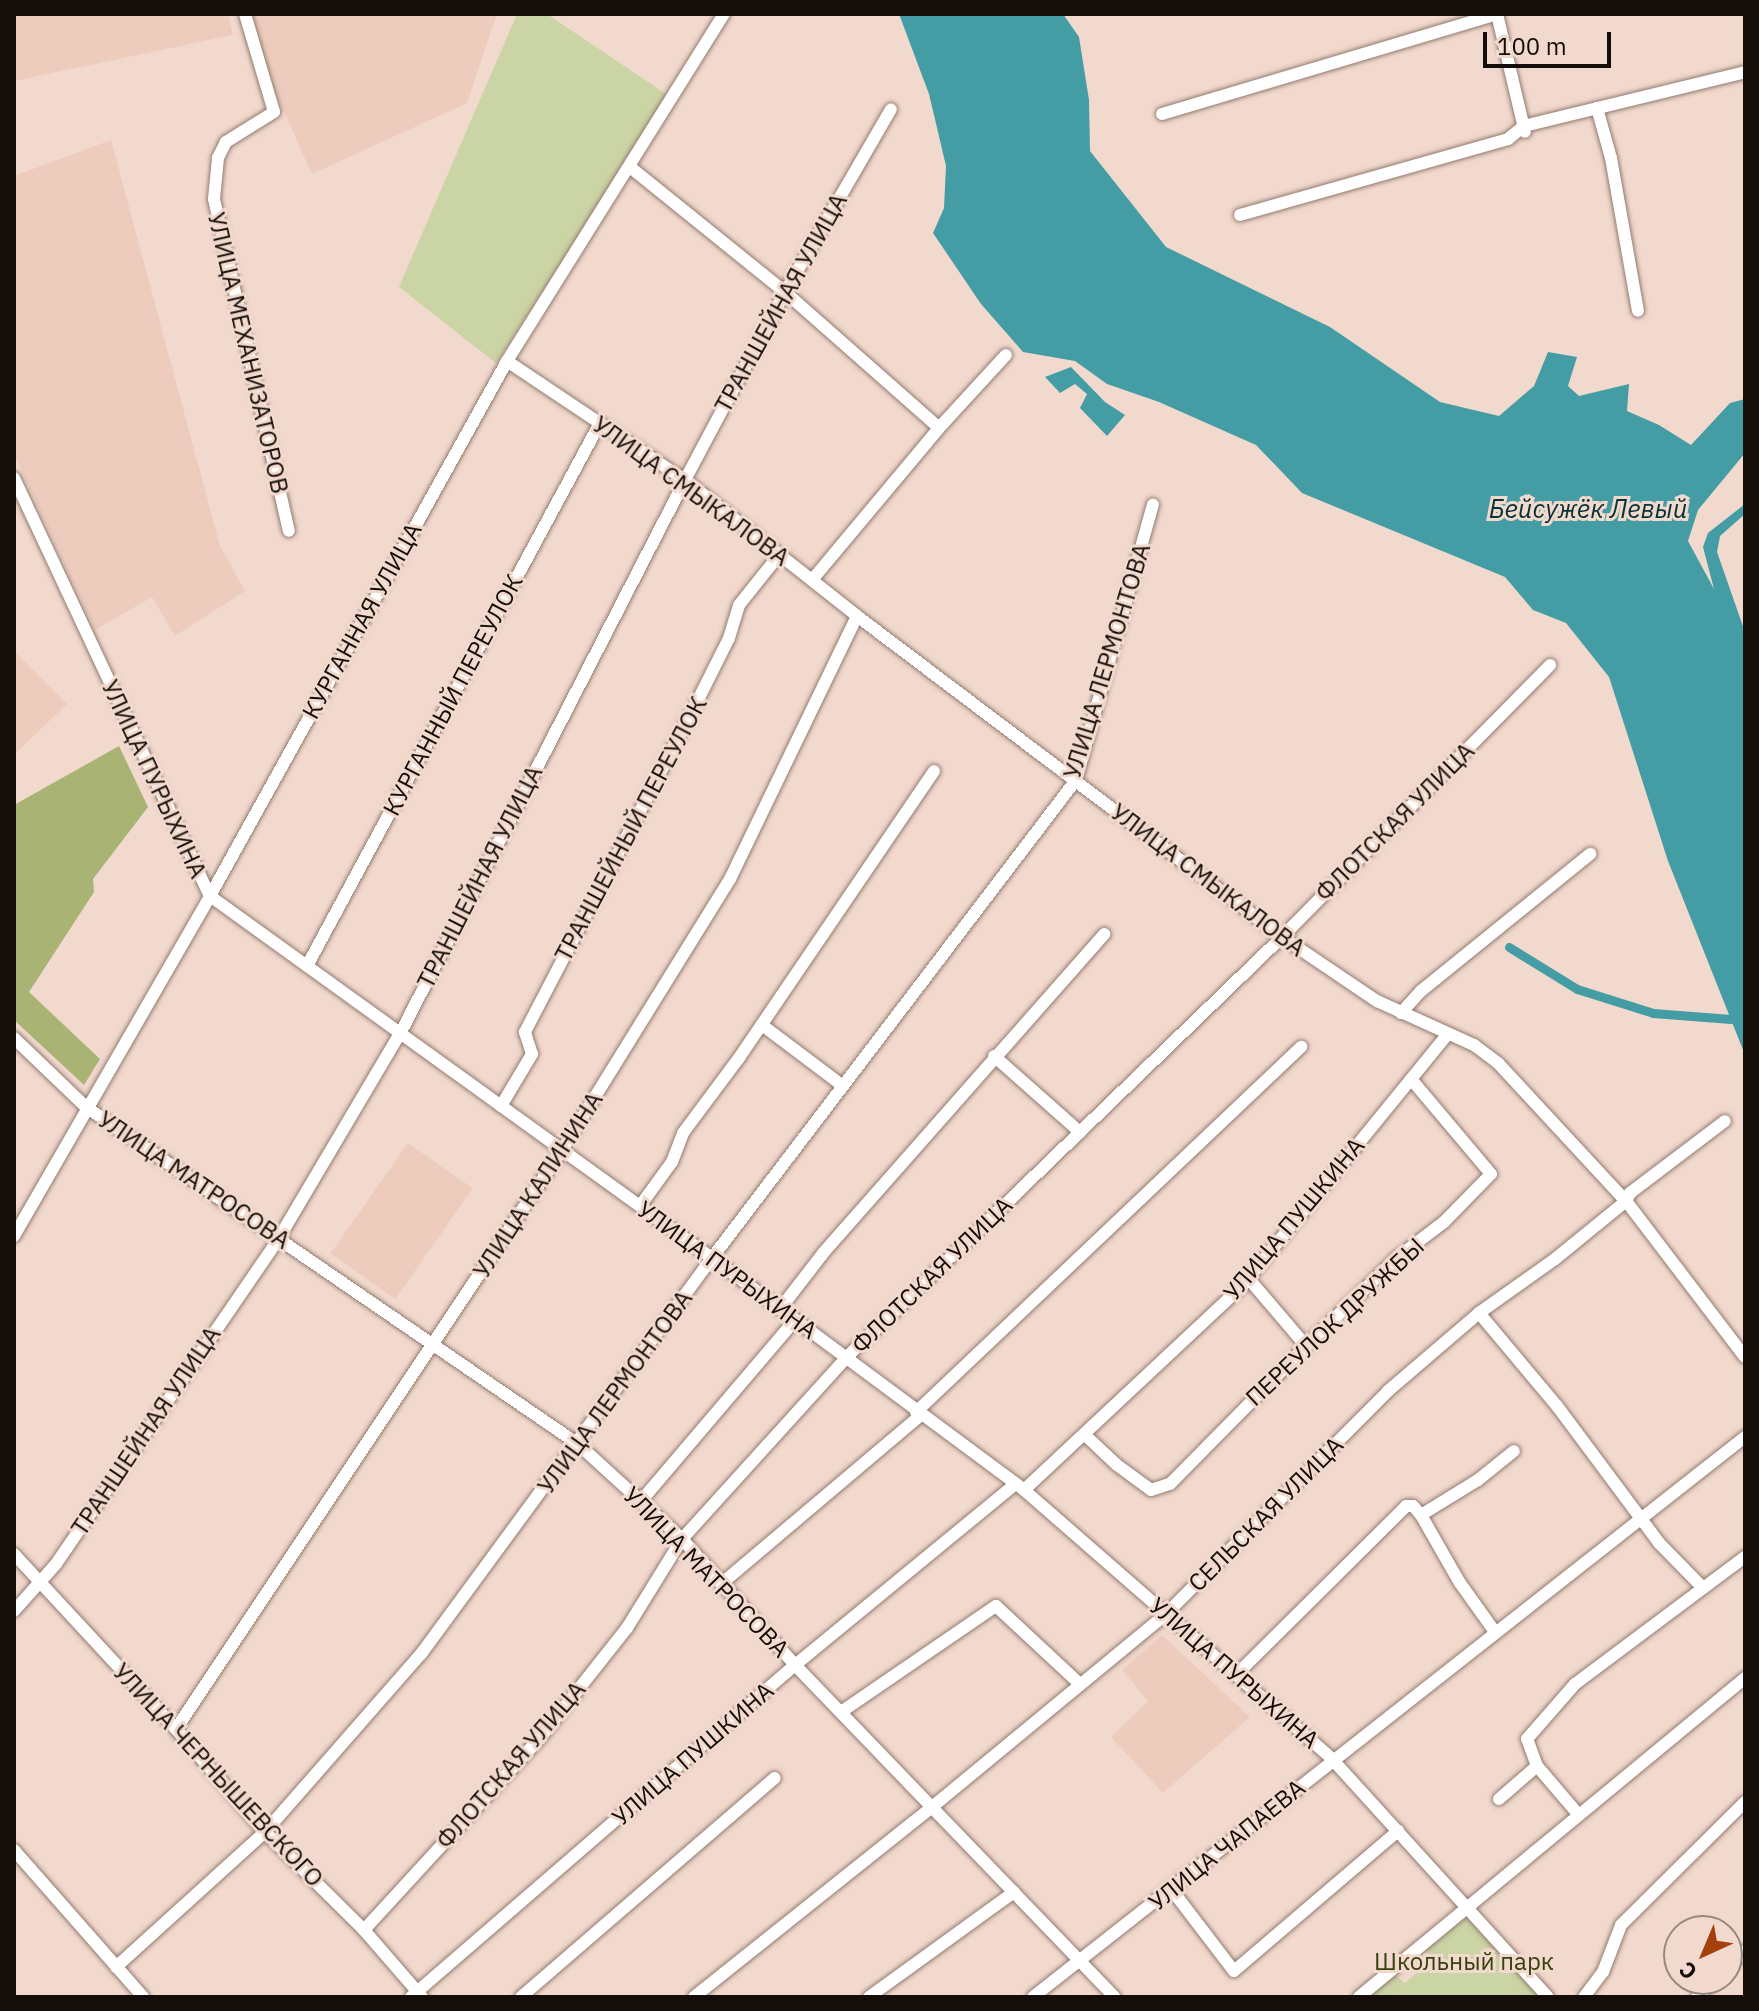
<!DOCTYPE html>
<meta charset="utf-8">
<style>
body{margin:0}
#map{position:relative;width:1759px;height:2011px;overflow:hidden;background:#f2d9cd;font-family:"IBM Plex Sans",sans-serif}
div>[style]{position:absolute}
.built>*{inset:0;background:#edccbd;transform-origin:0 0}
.green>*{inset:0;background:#cbd4a4}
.forest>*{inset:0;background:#a8b374}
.water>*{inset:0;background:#449da5}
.canal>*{height:9px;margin:-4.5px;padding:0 4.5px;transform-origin:4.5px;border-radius:4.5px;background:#449da5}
.roads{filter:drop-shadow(0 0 2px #927b71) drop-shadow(0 0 2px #927b71)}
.minor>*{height:12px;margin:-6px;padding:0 6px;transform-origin:6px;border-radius:6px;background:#fff}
span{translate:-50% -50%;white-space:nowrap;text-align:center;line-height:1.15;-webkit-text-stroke:6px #f2d9cd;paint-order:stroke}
.street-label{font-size:24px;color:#150d09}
.park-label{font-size:24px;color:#394010}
.water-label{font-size:26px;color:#073337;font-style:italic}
.frame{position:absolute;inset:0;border:16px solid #150d09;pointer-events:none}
.north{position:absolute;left:1663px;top:1915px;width:80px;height:80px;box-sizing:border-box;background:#f2d9cd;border:2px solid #9a877f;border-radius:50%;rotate:224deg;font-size:22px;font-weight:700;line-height:32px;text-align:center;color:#150d09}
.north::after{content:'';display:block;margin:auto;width:28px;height:36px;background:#a4400c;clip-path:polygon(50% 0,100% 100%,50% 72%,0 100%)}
.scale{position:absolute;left:1483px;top:32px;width:128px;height:36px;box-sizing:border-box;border:4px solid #150d09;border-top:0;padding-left:10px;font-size:24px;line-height:28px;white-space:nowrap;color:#150d09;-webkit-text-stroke:6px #f2d9cd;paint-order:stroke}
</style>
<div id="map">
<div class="built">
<div style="clip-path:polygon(14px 14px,228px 14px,233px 35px,14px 81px)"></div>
<div style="clip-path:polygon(251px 14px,497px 14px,467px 103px,312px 174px,269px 78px)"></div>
<div style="clip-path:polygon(111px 140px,220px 546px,245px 591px,175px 636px,152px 597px,95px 630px,14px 454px,14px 176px)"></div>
<div style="clip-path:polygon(14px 651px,67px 704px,14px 755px)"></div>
<div style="left:408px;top:1143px;width:79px;height:135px;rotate:35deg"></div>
<div style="clip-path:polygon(1162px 1635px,1250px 1717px,1163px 1793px,1111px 1737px,1148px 1701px,1122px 1670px)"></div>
</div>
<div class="green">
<div style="clip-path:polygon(517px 14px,547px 14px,669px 96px,496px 363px,399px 287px)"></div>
<div style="clip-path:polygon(1464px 1914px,1540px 1997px,1368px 1997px,1394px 1974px,1405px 1983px,1431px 1960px,1426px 1947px)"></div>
</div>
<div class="forest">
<div style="clip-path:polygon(119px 746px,148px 807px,93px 879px,94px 892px,29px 992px,100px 1059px,84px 1085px,14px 1020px,14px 805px)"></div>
</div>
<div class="water">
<div style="clip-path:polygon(899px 14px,1063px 14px,1079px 37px,1089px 100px,1090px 151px,1166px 247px,1330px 327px,1440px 402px,1499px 416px,1534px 386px,1548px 352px,1577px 357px,1568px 386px,1579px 396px,1629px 384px,1627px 411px,1659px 425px,1691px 445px,1730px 403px,1745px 399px,1745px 453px,1698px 510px,1688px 541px,1714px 589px,1703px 547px,1708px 533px,1745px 504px,1745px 514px,1720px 536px,1717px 552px,1745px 632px,1745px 1055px,1668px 861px,1609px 677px,1566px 623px,1533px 610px,1505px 577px,1302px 493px,1256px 445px,1159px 402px,1107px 384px,1075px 361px,1023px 352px,981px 304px,933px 233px,944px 208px,946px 166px,929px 94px)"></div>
<div style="clip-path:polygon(1071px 367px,1105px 402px,1125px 415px,1107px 436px,1080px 408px,1087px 394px,1075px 384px,1060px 393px,1045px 377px)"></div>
</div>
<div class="canal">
<div style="left:1509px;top:947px;width:80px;rotate:31.7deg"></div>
<div style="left:1577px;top:989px;width:80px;rotate:17.5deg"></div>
<div style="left:1653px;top:1013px;width:78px;rotate:4.4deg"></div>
</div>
<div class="roads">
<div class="minor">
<div style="left:245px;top:14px;width:102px;rotate:73.5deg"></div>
<div style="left:274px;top:112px;width:57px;rotate:148deg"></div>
<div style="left:226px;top:142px;width:18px;rotate:117deg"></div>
<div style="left:218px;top:158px;width:41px;rotate:95.6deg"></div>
<div style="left:214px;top:199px;width:340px;rotate:77.3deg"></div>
<div style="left:1497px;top:14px;width:121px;rotate:76.7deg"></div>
<div style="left:1597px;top:108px;width:52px;rotate:74.4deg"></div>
<div style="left:1611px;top:158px;width:155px;rotate:80deg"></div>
<div style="left:1162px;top:114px;width:350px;rotate:-16.6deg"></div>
<div style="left:630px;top:167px;width:199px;rotate:38.9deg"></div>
<div style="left:785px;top:292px;width:205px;rotate:41.4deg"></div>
<div style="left:1240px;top:215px;width:279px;rotate:-15.8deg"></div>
<div style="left:1508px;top:139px;width:21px;rotate:-39deg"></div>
<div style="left:1524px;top:126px;width:228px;rotate:-13.7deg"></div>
<div style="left:507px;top:361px;width:214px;rotate:33.8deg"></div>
<div style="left:685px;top:480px;width:219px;rotate:38.3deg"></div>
<div style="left:857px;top:616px;width:533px;rotate:37.06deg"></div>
<div style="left:1282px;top:937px;width:115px;rotate:34deg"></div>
<div style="left:1377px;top:1001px;width:107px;rotate:24.4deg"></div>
<div style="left:1474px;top:1045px;width:30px;rotate:37deg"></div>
<div style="left:1498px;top:1063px;width:188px;rotate:47.2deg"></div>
<div style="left:1626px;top:1201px;width:196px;rotate:52.7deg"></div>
<div style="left:14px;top:478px;width:462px;rotate:64.9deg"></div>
<div style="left:210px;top:896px;width:619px;rotate:35.8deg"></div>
<div style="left:712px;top:1258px;width:389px;rotate:36.6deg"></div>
<div style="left:1024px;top:1490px;width:409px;rotate:41.1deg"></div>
<div style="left:1332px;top:1759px;width:321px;rotate:47.8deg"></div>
<div style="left:812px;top:580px;width:198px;rotate:-50.1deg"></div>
<div style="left:939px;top:428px;width:99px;rotate:-47.5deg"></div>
<div style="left:307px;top:966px;width:617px;rotate:-61.65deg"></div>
<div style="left:1401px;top:1013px;width:30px;rotate:-48deg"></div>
<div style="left:1421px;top:991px;width:218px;rotate:-39deg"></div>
<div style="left:762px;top:1025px;width:101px;rotate:37deg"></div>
<div style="left:14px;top:1038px;width:100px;rotate:43.8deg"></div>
<div style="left:86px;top:1107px;width:596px;rotate:34.41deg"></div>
<div style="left:578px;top:1444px;width:141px;rotate:42.4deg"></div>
<div style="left:682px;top:1539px;width:169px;rotate:48.1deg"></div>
<div style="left:795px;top:1665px;width:461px;rotate:46.1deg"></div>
<div style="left:994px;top:1056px;width:115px;rotate:41.5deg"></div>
<div style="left:501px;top:1106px;width:61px;rotate:-59.2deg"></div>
<div style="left:532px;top:1054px;width:23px;rotate:-108deg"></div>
<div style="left:525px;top:1032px;width:372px;rotate:-62.5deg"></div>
<div style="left:697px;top:702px;width:72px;rotate:-63.4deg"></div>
<div style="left:729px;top:638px;width:34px;rotate:-73deg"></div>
<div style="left:739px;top:605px;width:64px;rotate:-51.3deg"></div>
<div style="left:640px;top:1206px;width:54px;rotate:-54deg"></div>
<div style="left:672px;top:1162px;width:31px;rotate:-69deg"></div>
<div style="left:683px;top:1133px;width:94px;rotate:-53.3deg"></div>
<div style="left:739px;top:1058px;width:347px;rotate:-55.8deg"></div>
<div style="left:14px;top:1236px;width:392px;rotate:-60deg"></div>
<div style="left:210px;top:896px;width:612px;rotate:-60.96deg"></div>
<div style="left:507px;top:361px;width:409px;rotate:-58deg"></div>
<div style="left:1248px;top:1278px;width:89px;rotate:49.5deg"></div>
<div style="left:780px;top:1309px;width:72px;rotate:-52.3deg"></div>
<div style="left:824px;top:1252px;width:424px;rotate:-48.6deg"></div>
<div style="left:1479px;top:1313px;width:121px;rotate:50deg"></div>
<div style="left:1557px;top:1406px;width:171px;rotate:53.3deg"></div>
<div style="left:1659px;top:1543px;width:63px;rotate:45.6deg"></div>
<div style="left:916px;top:1412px;width:531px;rotate:-43.47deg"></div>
<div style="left:1084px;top:1434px;width:45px;rotate:43.2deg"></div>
<div style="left:1117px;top:1465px;width:42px;rotate:36.3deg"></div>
<div style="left:1151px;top:1490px;width:20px;rotate:-18deg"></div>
<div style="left:1170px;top:1484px;width:194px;rotate:-45.4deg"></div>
<div style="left:1306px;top:1346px;width:128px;rotate:-44.1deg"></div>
<div style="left:1398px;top:1257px;width:58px;rotate:-37.3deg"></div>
<div style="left:1444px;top:1222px;width:67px;rotate:-45.6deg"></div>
<div style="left:1491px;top:1174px;width:124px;rotate:-130.1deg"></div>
<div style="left:1024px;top:1490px;width:300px;rotate:-43.1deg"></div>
<div style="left:1243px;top:1285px;width:324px;rotate:-50.8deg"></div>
<div style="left:641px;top:1501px;width:238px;rotate:-49.6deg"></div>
<div style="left:1421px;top:1515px;width:78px;rotate:60.2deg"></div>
<div style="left:1460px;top:1583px;width:60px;rotate:54.5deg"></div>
<div style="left:14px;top:1554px;width:238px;rotate:47.2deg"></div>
<div style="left:176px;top:1729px;width:136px;rotate:49.2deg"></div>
<div style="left:265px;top:1832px;width:139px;rotate:44.7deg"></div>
<div style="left:364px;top:1930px;width:89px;rotate:49.1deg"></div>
<div style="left:721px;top:1584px;width:262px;rotate:-40.2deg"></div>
<div style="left:14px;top:1611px;width:63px;rotate:-48.2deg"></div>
<div style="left:56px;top:1564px;width:395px;rotate:-55.6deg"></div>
<div style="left:279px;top:1238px;width:239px;rotate:-59.4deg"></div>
<div style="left:401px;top:1032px;width:621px;rotate:-62.77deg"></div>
<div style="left:685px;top:480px;width:213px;rotate:-62deg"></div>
<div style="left:785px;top:292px;width:211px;rotate:-59.9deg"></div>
<div style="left:1236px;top:1675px;width:240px;rotate:-44.8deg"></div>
<div style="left:1406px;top:1506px;width:7px"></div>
<div style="left:1413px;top:1506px;width:12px;rotate:48deg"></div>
<div style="left:1421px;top:1515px;width:67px;rotate:-31.6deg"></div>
<div style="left:1478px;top:1480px;width:46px;rotate:-38.9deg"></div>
<div style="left:841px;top:1712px;width:188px;rotate:-34.4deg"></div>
<div style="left:996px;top:1606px;width:115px;rotate:42.9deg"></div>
<div style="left:176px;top:1729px;width:696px;rotate:-56.31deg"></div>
<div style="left:562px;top:1150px;width:319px;rotate:-58.2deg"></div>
<div style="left:730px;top:879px;width:292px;rotate:-64.2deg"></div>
<div style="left:1537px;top:1766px;width:63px;rotate:49.5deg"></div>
<div style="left:1499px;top:1799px;width:50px;rotate:-41deg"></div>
<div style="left:1537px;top:1766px;width:29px;rotate:-110deg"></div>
<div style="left:1527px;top:1739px;width:73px;rotate:-48.9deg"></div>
<div style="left:1575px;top:1684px;width:212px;rotate:-36.8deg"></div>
<div style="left:14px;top:1850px;width:196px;rotate:48.7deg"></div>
<div style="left:1172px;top:1890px;width:102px;rotate:52.6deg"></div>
<div style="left:1234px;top:1971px;width:216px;rotate:-40.5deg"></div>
<div style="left:364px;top:1930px;width:260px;rotate:-47.5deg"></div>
<div style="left:540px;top:1738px;width:140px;rotate:-51.7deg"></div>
<div style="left:627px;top:1628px;width:105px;rotate:-58.3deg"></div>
<div style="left:682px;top:1539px;width:244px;rotate:-47.8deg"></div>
<div style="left:846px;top:1358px;width:606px;rotate:-44deg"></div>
<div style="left:1282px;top:937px;width:382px;rotate:-45.4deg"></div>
<div style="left:116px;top:1967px;width:201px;rotate:-42.2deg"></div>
<div style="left:265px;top:1832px;width:237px;rotate:-48.8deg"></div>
<div style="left:421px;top:1654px;width:491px;rotate:-53.7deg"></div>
<div style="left:712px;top:1258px;width:601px;rotate:-52.71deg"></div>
<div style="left:1076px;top:780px;width:286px;rotate:-74.4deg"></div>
<div style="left:1727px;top:1968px;width:25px;rotate:-43deg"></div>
<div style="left:411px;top:1997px;width:508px;rotate:-40.85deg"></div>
<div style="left:795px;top:1665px;width:285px;rotate:-39.4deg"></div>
<div style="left:521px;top:1997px;width:335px;rotate:-40.8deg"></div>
<div style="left:694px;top:1997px;width:305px;rotate:-38.6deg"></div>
<div style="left:932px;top:1807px;width:303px;rotate:-39.5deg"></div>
<div style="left:1166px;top:1614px;width:315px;rotate:-45.1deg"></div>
<div style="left:1388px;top:1391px;width:120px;rotate:-40.6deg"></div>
<div style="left:1479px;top:1313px;width:93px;rotate:-35.4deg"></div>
<div style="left:1555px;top:1259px;width:92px;rotate:-39.2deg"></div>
<div style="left:1626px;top:1201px;width:9px;rotate:-63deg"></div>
<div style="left:1630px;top:1193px;width:119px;rotate:-37.2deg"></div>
<div style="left:869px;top:1997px;width:179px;rotate:-35.9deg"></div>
<div style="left:1033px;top:1997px;width:906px;rotate:-38.19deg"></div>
<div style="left:1359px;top:1997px;width:501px;rotate:-39.57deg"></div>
<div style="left:1584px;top:1997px;width:31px;rotate:-53deg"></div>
<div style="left:1603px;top:1972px;width:50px;rotate:-69deg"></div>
<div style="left:1621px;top:1925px;width:175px;rotate:-44.8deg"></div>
<div style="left:1697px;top:1997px;width:26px;rotate:-43deg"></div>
</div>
</div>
<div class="street-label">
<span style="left:781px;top:303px;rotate:-61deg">ТРАНШЕЙНАЯ УЛИЦА</span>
<span style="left:248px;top:353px;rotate:77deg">УЛИЦА МЕХАНИЗАТОРОВ</span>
<span style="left:691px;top:491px;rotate:36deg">УЛИЦА СМЫКАЛОВА</span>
<span style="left:362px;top:621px;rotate:-61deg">КУРГАННАЯ УЛИЦА</span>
<span style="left:1107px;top:661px;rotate:-73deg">УЛИЦА ЛЕРМОНТОВА</span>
<span style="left:453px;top:695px;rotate:-62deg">КУРГАННЫЙ ПЕРЕУЛОК</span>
<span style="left:154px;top:779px;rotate:65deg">УЛИЦА ПУРЫХИНА</span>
<span style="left:1395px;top:822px;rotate:-45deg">ФЛОТСКАЯ УЛИЦА</span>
<span style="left:631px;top:829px;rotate:-62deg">ТРАНШЕЙНЫЙ ПЕРЕУЛОК</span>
<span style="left:480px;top:877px;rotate:-63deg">ТРАНШЕЙНАЯ УЛИЦА</span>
<span style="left:1208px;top:880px;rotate:37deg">УЛИЦА СМЫКАЛОВА</span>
<span style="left:194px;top:1180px;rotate:34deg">УЛИЦА МАТРОСОВА</span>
<span style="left:538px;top:1185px;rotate:-57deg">УЛИЦА КАЛИНИНА</span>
<span style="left:1294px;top:1219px;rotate:-50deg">УЛИЦА ПУШКИНА</span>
<span style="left:727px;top:1270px;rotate:36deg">УЛИЦА ПУРЫХИНА</span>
<span style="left:932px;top:1275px;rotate:-44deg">ФЛОТСКАЯ УЛИЦА</span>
<span style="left:1335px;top:1322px;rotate:-43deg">ПЕРЕУЛОК ДРУЖБЫ</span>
<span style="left:615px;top:1392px;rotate:-54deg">УЛИЦА ЛЕРМОНТОВА</span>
<span style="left:146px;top:1431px;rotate:-56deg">ТРАНШЕЙНАЯ УЛИЦА</span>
<span style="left:1266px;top:1514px;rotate:-45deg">СЕЛЬСКАЯ УЛИЦА</span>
<span style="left:706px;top:1572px;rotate:46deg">УЛИЦА МАТРОСОВА</span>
<span style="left:1234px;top:1673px;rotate:41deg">УЛИЦА ПУРЫХИНА</span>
<span style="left:693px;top:1754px;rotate:-41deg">УЛИЦА ПУШКИНА</span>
<span style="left:511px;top:1765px;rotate:-49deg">ФЛОТСКАЯ УЛИЦА</span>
<span style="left:218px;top:1775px;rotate:47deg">УЛИЦА ЧЕРНЫШЕВСКОГО</span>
<span style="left:1227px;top:1845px;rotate:-39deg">УЛИЦА ЧАПАЕВА</span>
</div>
<div class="park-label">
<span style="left:1464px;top:1962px">Школьный парк</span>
</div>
<div class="water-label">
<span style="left:1588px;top:509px">Бейсужёк Левый</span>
</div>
<div class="frame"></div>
<div class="north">С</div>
<div class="scale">100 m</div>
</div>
